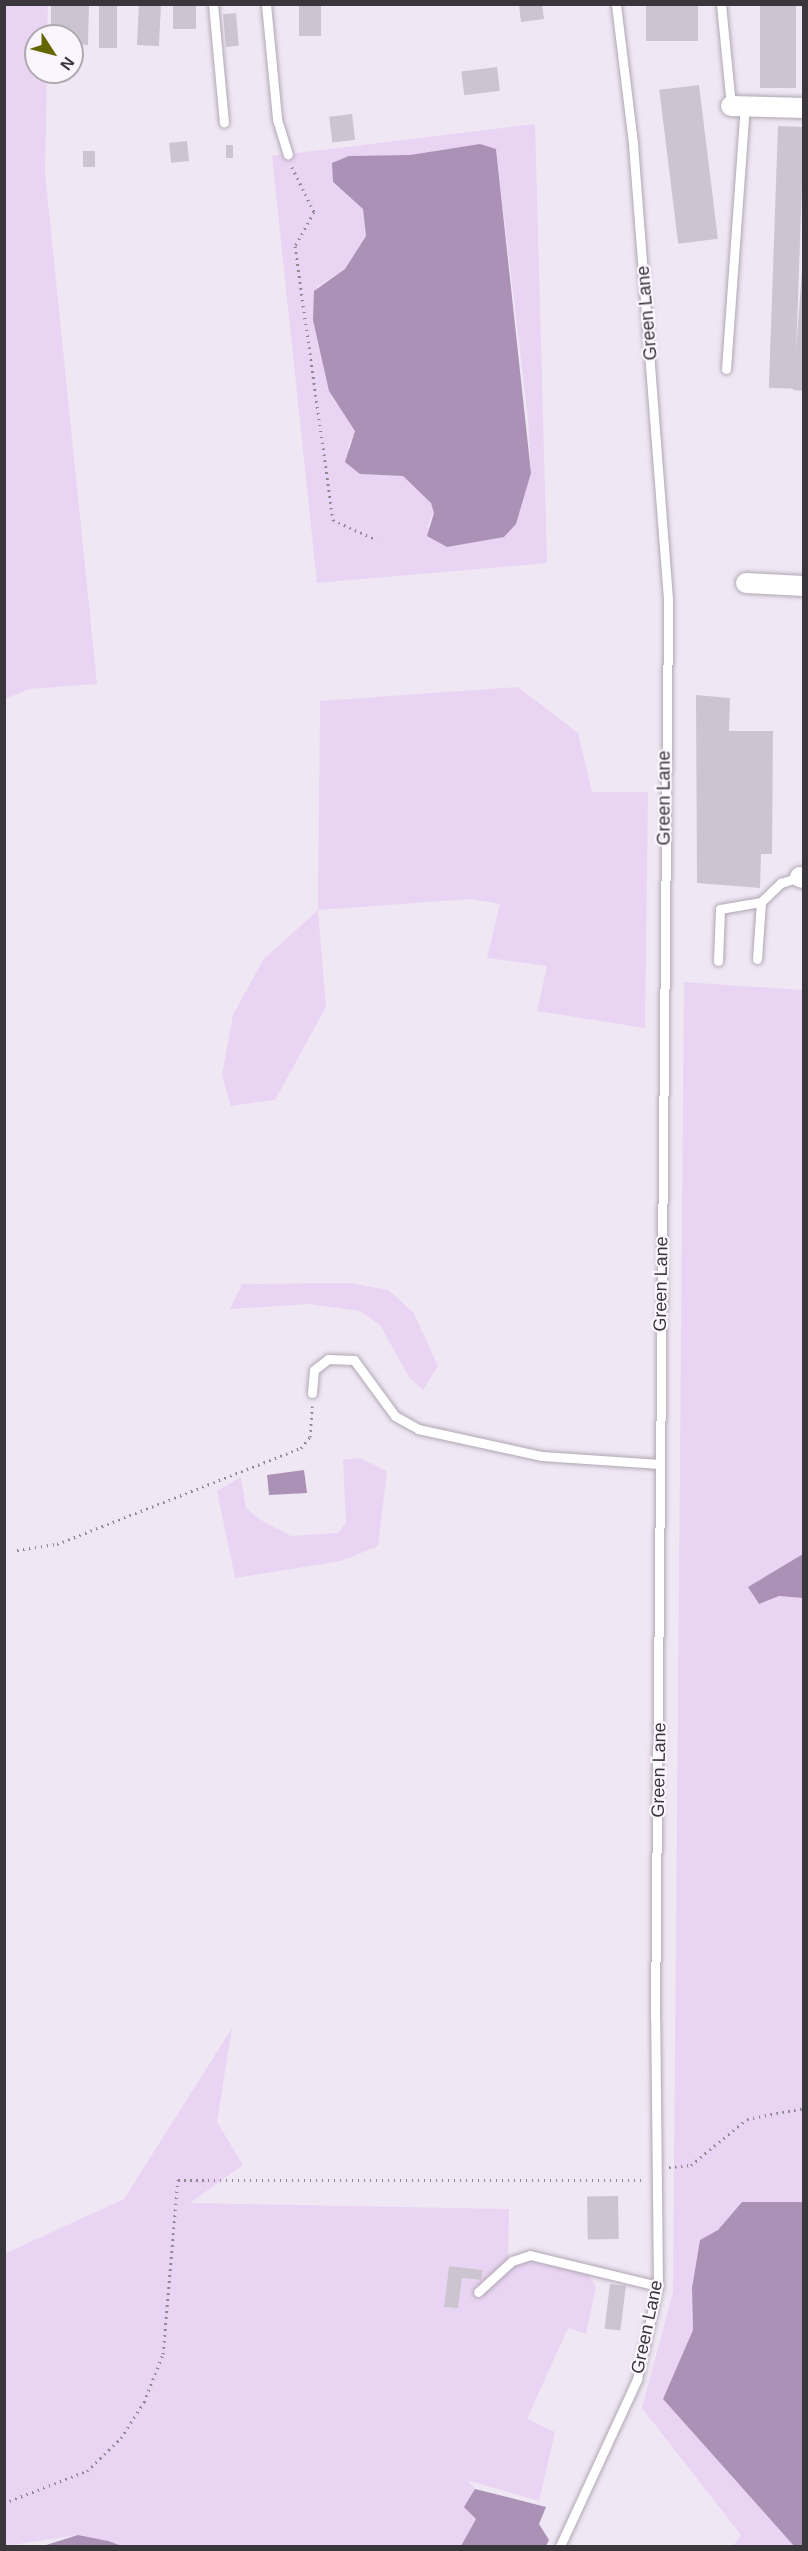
<!DOCTYPE html>
<style>
body{margin:0}
#map{position:relative;width:808px;height:2551px;overflow:hidden;background:#f0e7f4;font-family:Arial,sans-serif}
div>[style]{position:absolute}
.green>*{inset:0;background:#ead4f4}
.water>*{inset:0;background:#aa91b5}
.building>*{inset:0;background:#cdc4d1;transform-origin:0 0}
.path>*{height:3px;margin-top:-1.5px;transform-origin:0;background:repeating-linear-gradient(90deg,#8f8992 0 1.5px,transparent 0 6px)}
.roads{filter:drop-shadow(0 0 2px #afa7b3) drop-shadow(0 0 2px #afa7b3)}
.lane>*{height:9px;margin:-4.5px;padding:0 4.5px;transform-origin:4.5px;border-radius:4.5px;background:#fff}
.street>*{height:20px;margin:-10px;padding:0 10px;transform-origin:10px;border-radius:10px;background:#fff}
span{translate:-50% -50%;white-space:nowrap;text-align:center;line-height:1.15;-webkit-text-stroke:4.5px #fbf6fe;paint-order:stroke}
.street-label{font-size:18px;color:#3a373c}
.frame{position:absolute;inset:0;border:6px solid #3a373c;pointer-events:none}
.north{position:absolute;left:24px;top:24px;width:60px;height:60px;box-sizing:border-box;background:#fbf6fe;border:2px solid #aeaab0;border-radius:50%;rotate:126deg;font-size:16px;font-weight:700;line-height:24px;text-align:center;color:#3a373c}
.north::after{content:'';display:block;margin:auto;width:21px;height:27px;background:#660;clip-path:polygon(50% 0,100% 100%,50% 72%,0 100%)}
</style>
<div id="map">
<div class="green">
<div style="clip-path:polygon(5px 4px,48px 5px,47px 36px,36px 36px,36px 72px,47px 72px,45px 173px,97px 684px,29px 689px,5px 699px)"></div>
<div style="clip-path:polygon(evenodd,535px 124px,547px 563px,317px 583px,272px 156px,535px 124px,480px 144px,496px 149px,528px 419px,531px 473px,516px 524px,504px 537px,427px 527px,434px 513px,431px 503px,403px 476px,360px 474px,348px 447px,355px 431px,351px 419px,332px 398px,317px 287px,345px 269px,366px 236px,363px 209px,332px 182px,349px 156px,410px 155px,480px 144px)"></div>
<div style="clip-path:polygon(518px 687px,578px 733px,592px 792px,648px 792px,645px 1028px,537px 1011px,547px 966px,487px 958px,500px 904px,471px 899px,318px 910px,326px 1007px,275px 1100px,231px 1106px,222px 1075px,233px 1015px,263px 960px,318px 910px,320px 701px)"></div>
<div style="clip-path:polygon(684px 982px,803px 990px,803px 1554px,748px 1587px,759px 1604px,779px 1596px,803px 1598px,803px 2202px,742px 2202px,718px 2230px,700px 2240px,692px 2288px,693px 2330px,663px 2399px,794px 2546px,733px 2546px,741px 2535px,642px 2408px,673px 2292px)"></div>
<div style="clip-path:polygon(350px 1283px,388px 1290px,413px 1312px,438px 1366px,423px 1390px,409px 1377px,380px 1325px,360px 1311px,309px 1304px,230px 1309px,242px 1284px)"></div>
<div style="clip-path:polygon(360px 1458px,387px 1471px,378px 1546px,341px 1561px,235px 1578px,217px 1491px,241px 1477px,246px 1508px,259px 1519px,291px 1536px,338px 1533px,346px 1523px,343px 1460px)"></div>
<div style="clip-path:polygon(evenodd,232px 2028px,217px 2122px,243px 2165px,190px 2203px,509px 2209px,508px 2257px,587px 2273px,596px 2286px,586px 2334px,568px 2328px,527px 2419px,555px 2432px,539px 2501px,467px 2480px,475px 2489px,465px 2507px,476px 2519px,461px 2546px,122px 2546px,78px 2535px,5px 2546px,4px 2254px,124px 2199px,232px 2028px,449px 2266px,483px 2270px,481px 2280px,462px 2278px,458px 2308px,444px 2307px,449px 2266px)"></div>
</div>
<div class="water">
<div style="clip-path:polygon(480px 144px,496px 149px,531px 473px,516px 524px,504px 537px,447px 547px,427px 536px,434px 513px,431px 503px,403px 476px,360px 474px,345px 462px,355px 431px,329px 391px,313px 320px,314px 291px,345px 269px,366px 236px,363px 209px,333px 182px,332px 163px,349px 156px,410px 155px)"></div>
<div style="clip-path:polygon(304px 1470px,307px 1493px,269px 1495px,267px 1475px)"></div>
<div style="clip-path:polygon(803px 1554px,803px 1598px,779px 1596px,759px 1604px,748px 1587px)"></div>
<div style="clip-path:polygon(742px 2202px,803px 2202px,803px 2546px,794px 2546px,663px 2399px,693px 2330px,692px 2288px,700px 2240px,718px 2230px)"></div>
<div style="clip-path:polygon(475px 2489px,546px 2507px,539px 2524px,549px 2540px,546px 2546px,461px 2546px,476px 2519px,464px 2507px)"></div>
<div style="clip-path:polygon(78px 2535px,108px 2541px,122px 2546px,43px 2546px)"></div>
</div>
<div class="building">
<div style="clip-path:polygon(51px 4px,89px 4px,88px 45px,72px 44px,72px 36px,51px 36px)"></div>
<div style="left:99px;top:4px;width:18px;height:44px"></div>
<div style="left:173px;top:4px;width:23px;height:25px"></div>
<div style="left:299px;top:4px;width:22px;height:32px"></div>
<div style="clip-path:polygon(519px 4px,542px 4px,544px 19px,521px 22px)"></div>
<div style="left:646px;top:4px;width:52px;height:37px"></div>
<div style="left:760px;top:4px;width:36px;height:84px"></div>
<div style="left:139px;top:5px;width:22px;height:40px;rotate:3deg"></div>
<div style="left:236px;top:13px;width:33px;height:13px;rotate:85deg"></div>
<div style="left:497px;top:67px;width:24px;height:36px;rotate:83deg"></div>
<div style="left:699px;top:85px;width:155px;height:40px;rotate:83deg"></div>
<div style="left:352px;top:114px;width:26px;height:23px;rotate:83deg"></div>
<div style="left:778px;top:126px;width:26px;height:262px;rotate:2deg"></div>
<div style="left:187px;top:141px;width:20px;height:18px;rotate:84deg"></div>
<div style="left:226px;top:145px;width:7px;height:13px"></div>
<div style="left:83px;top:151px;width:12px;height:16px"></div>
<div style="clip-path:polygon(802px 271px,804px 271px,804px 391px,793px 390px)"></div>
<div style="clip-path:polygon(696px 695px,730px 698px,729px 731px,773px 731px,772px 854px,761px 854px,760px 888px,697px 883px)"></div>
<div style="left:618px;top:2196px;width:43px;height:31px;rotate:89deg"></div>
<div style="clip-path:polygon(449px 2266px,483px 2270px,481px 2280px,462px 2278px,458px 2308px,444px 2307px)"></div>
<div style="left:610px;top:2284px;width:16px;height:45px;rotate:7deg"></div>
</div>
<div class="path">
<div style="left:292px;top:167px;width:50px;rotate:63.9deg"></div>
<div style="left:314px;top:212px;width:39px;rotate:119deg"></div>
<div style="left:295px;top:246px;width:277px;rotate:82.1deg"></div>
<div style="left:333px;top:520px;width:48px;rotate:24.4deg"></div>
<div style="left:17px;top:1550px;width:40px;rotate:-8.5deg"></div>
<div style="left:57px;top:1544px;width:262px;rotate:-21.5deg"></div>
<div style="left:301px;top:1448px;width:14px;rotate:-51deg"></div>
<div style="left:310px;top:1437px;width:31px;rotate:-86deg"></div>
<div style="left:669px;top:2167px;width:22px;rotate:-5deg"></div>
<div style="left:691px;top:2165px;width:72px;rotate:-39.4deg"></div>
<div style="left:747px;top:2119px;width:58px;rotate:-10.9deg"></div>
<div style="left:4px;top:2503px;width:89px;rotate:-21.1deg"></div>
<div style="left:87px;top:2471px;width:47px;rotate:-44.1deg"></div>
<div style="left:121px;top:2438px;width:43px;rotate:-57.4deg"></div>
<div style="left:144px;top:2402px;width:52px;rotate:-68.4deg"></div>
<div style="left:163px;top:2354px;width:175px;rotate:-85.1deg"></div>
<div style="left:178px;top:2180px;width:466px"></div>
</div>
<div class="roads">
<div class="lane">
<div style="left:213px;top:4px;width:119px;rotate:84.7deg"></div>
<div style="left:266px;top:4px;width:116px;rotate:84.5deg"></div>
<div style="left:277px;top:119px;width:37px;rotate:73deg"></div>
<div style="left:721px;top:4px;width:102px;rotate:84.4deg"></div>
<div style="left:726px;top:369px;width:264px;rotate:-85.9deg"></div>
<div style="left:757px;top:959px;width:57px;rotate:-86deg"></div>
<div style="left:761px;top:902px;width:28px;rotate:-44deg"></div>
<div style="left:781px;top:883px;width:20px;rotate:-18deg"></div>
<div style="left:718px;top:961px;width:52px;rotate:-87.8deg"></div>
<div style="left:720px;top:909px;width:42px;rotate:-9.7deg"></div>
<div style="left:312px;top:1393px;width:23px;rotate:-85deg"></div>
<div style="left:314px;top:1370px;width:18px;rotate:-38deg"></div>
<div style="left:328px;top:1359px;width:26px;rotate:2deg"></div>
<div style="left:354px;top:1360px;width:69px;rotate:53.8deg"></div>
<div style="left:395px;top:1416px;width:26px;rotate:29deg"></div>
<div style="left:418px;top:1429px;width:127px;rotate:12.3deg"></div>
<div style="left:542px;top:1456px;width:118px;rotate:3.9deg"></div>
<div style="left:478px;top:2292px;width:46px;rotate:-42.4deg"></div>
<div style="left:512px;top:2261px;width:19px;rotate:-18deg"></div>
<div style="left:530px;top:2255px;width:132px;rotate:13.6deg"></div>
<div style="left:560px;top:2546px;width:184px;rotate:-65.2deg"></div>
<div style="left:637px;top:2379px;width:95px;rotate:-77.3deg"></div>
<div style="left:658px;top:2286px;width:269px;rotate:-90.6deg"></div>
<div style="left:655px;top:2017px;width:1418px;rotate:-89.47deg"></div>
<div style="left:668px;top:599px;width:457px;rotate:-94.4deg"></div>
<div style="left:633px;top:143px;width:140px;rotate:-97deg"></div>
</div>
<div class="street">
<div style="left:731px;top:106px;width:73px;rotate:1.6deg"></div>
<div style="left:746px;top:583px;width:58px;rotate:3deg"></div>
<div style="left:800px;top:877px;width:4px;rotate:14deg"></div>
</div>
</div>
<div class="street-label">
<span style="left:647px;top:313px;rotate:-95deg">Green Lane</span>
<span style="left:664px;top:798px;rotate:-90deg">Green Lane</span>
<span style="left:661px;top:1284px;rotate:-89deg">Green Lane</span>
<span style="left:659px;top:1770px;rotate:-89deg">Green Lane</span>
<span style="left:647px;top:2327px;rotate:-78deg">Green Lane</span>
</div>
<div class="frame"></div>
<div class="north">N</div>
</div>
